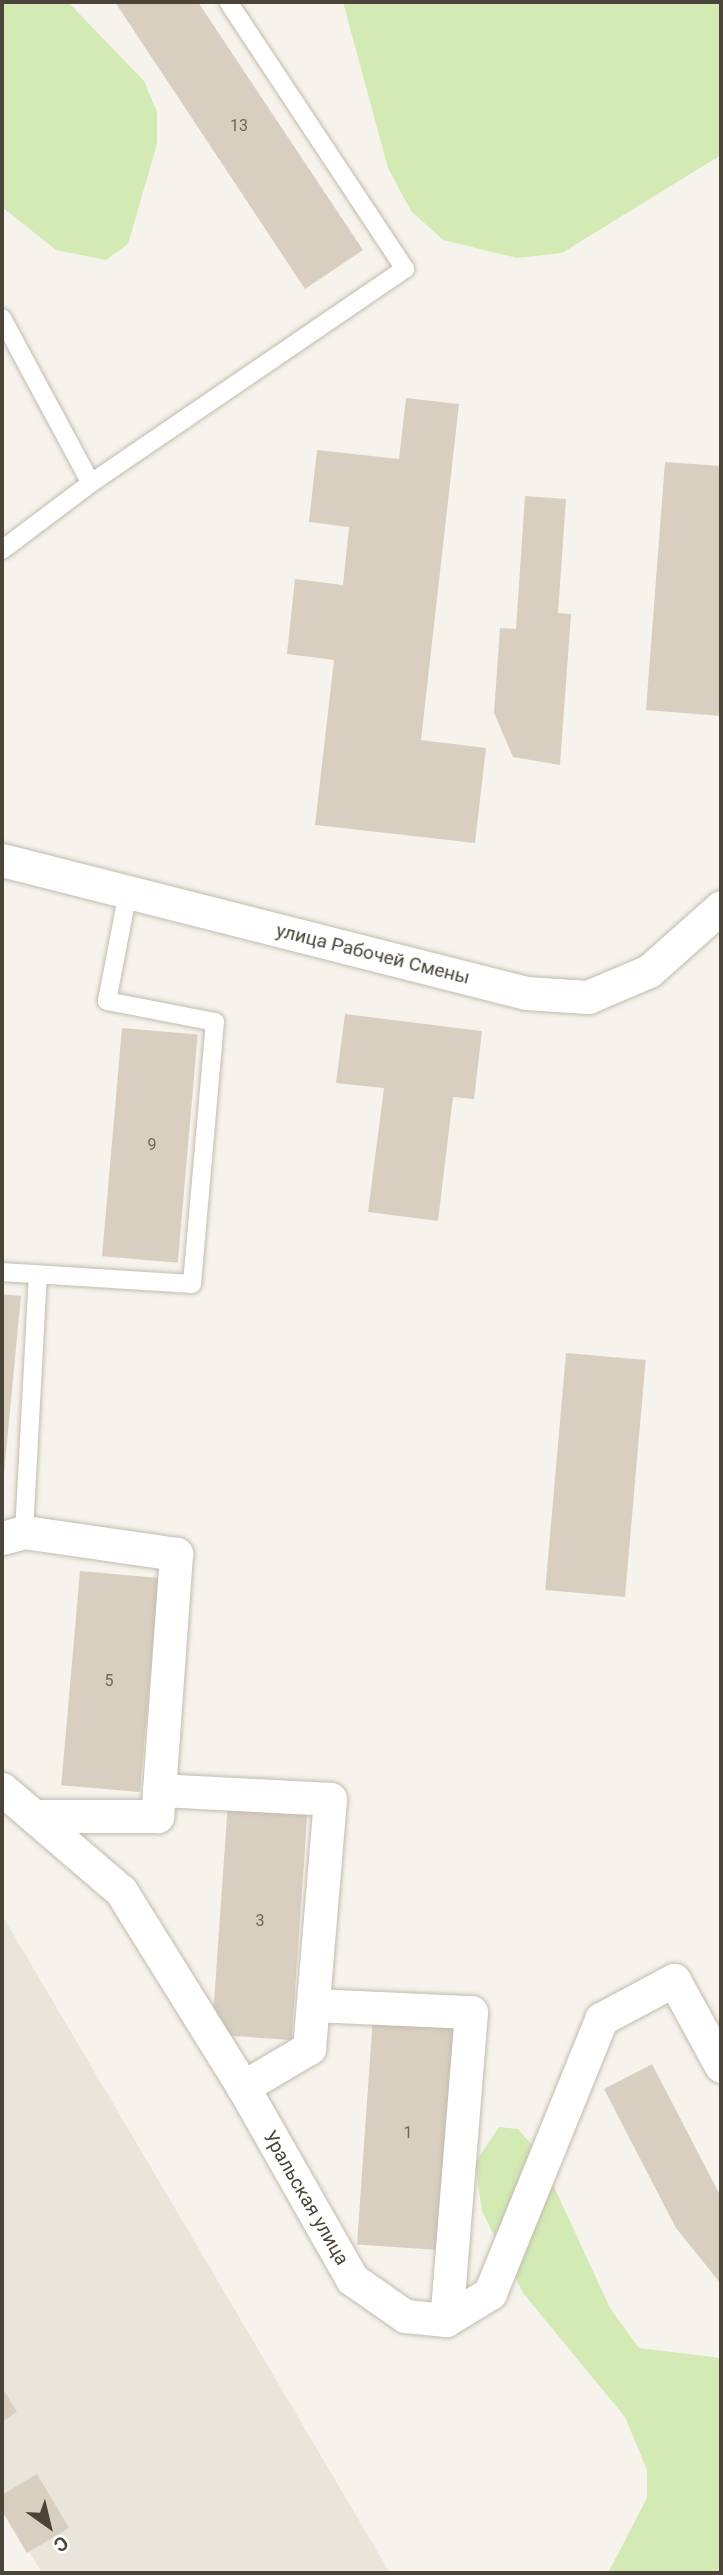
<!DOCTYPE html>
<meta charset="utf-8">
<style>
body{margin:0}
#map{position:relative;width:723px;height:2575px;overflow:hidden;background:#f6f3ec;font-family:Roboto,sans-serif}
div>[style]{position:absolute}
.residential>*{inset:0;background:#eae5da}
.green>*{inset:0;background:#d3eab5}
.building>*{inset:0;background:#d8cfc1;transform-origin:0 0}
.roads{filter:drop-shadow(0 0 2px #c2bbae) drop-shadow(0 0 2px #c2bbae)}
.lane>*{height:18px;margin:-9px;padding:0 9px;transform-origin:9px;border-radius:9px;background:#fff}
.street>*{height:33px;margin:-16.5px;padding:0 16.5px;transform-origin:16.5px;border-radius:16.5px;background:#fff}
span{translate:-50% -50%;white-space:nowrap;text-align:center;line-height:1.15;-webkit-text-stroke:6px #fff;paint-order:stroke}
.number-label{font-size:16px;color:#6e675b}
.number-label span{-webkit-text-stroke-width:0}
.street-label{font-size:19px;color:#4b4439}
.frame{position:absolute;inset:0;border:4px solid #4b4439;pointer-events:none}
.north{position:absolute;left:14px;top:2491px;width:70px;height:70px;-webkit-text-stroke:5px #fff;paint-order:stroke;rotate:146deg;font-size:19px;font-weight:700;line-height:28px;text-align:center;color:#4b4439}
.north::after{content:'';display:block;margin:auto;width:24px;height:32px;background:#4b4439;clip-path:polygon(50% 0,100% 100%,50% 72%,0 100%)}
</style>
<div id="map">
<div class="residential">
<div style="clip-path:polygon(2px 1915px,390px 2573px,42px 2573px,2px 2507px)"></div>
</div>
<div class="green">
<div style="clip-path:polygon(2px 2px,68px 2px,144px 81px,157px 112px,157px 144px,128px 244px,106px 260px,56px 250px,2px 207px)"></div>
<div style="clip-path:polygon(343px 2px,721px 2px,721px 155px,562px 253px,517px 258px,443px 240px,411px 211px,388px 168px)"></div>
<div style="clip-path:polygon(499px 2127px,518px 2129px,538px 2152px,610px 2308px,639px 2348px,721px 2358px,721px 2573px,608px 2573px,647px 2498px,647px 2470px,625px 2417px,523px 2293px,482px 2211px,475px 2163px)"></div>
</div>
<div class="building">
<div style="clip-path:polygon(115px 2px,198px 2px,363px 250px,305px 289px)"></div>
<div style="clip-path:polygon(406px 398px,459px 404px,421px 740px,486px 748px,475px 843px,315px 825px,334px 660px,287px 654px,295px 579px,343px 585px,349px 527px,309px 522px,317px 450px,399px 459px)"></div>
<div style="clip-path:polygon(665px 462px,721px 466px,721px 716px,646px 710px)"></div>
<div style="clip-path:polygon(525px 496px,566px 499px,558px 613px,571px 614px,560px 765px,513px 757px,494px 713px,500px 628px,516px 629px)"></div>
<div style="clip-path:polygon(345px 1014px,482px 1031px,474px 1099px,453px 1097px,438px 1221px,368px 1212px,384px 1088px,336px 1083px)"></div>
<div style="left:122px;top:1028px;width:76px;height:229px;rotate:5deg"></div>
<div style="clip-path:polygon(2px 1294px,21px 1296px,4px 1473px,2px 1473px)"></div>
<div style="left:566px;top:1353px;width:80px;height:238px;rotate:5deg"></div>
<div style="left:80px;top:1571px;width:79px;height:215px;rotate:5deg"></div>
<div style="left:228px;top:1802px;width:80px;height:233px;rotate:4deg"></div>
<div style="left:373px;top:2016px;width:85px;height:229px;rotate:4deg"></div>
<div style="clip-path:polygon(652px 2064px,721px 2197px,721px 2284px,676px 2228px,604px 2089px)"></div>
<div style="clip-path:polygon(2px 2387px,17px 2412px,2px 2422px)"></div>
<div style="clip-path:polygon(37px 2474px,69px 2528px,27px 2553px,2px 2511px,2px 2495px)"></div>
</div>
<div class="roads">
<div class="lane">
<div style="left:2px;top:318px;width:187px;rotate:61.7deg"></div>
<div style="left:91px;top:483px;width:111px;rotate:143deg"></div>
<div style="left:91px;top:483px;width:380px;rotate:-34.3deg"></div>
<div style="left:405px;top:269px;width:320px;rotate:-123.5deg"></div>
<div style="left:2px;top:1272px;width:190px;rotate:3.6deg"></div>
<div style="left:192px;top:1284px;width:263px;rotate:-85deg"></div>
<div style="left:215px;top:1022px;width:110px;rotate:-169deg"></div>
<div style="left:107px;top:1001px;width:111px;rotate:-79.1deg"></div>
<div style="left:24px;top:1532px;width:258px;rotate:-86.9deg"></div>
</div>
<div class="street">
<div style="left:2px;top:860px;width:541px;rotate:14.24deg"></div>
<div style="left:526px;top:993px;width:62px;rotate:3.7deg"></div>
<div style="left:588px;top:997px;width:66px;rotate:-23.1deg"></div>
<div style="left:649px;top:971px;width:96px;rotate:-41.6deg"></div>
<div style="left:2px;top:1538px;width:23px;rotate:-15deg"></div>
<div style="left:24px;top:1532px;width:154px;rotate:8.2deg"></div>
<div style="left:176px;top:1554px;width:263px;rotate:94.1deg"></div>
<div style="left:157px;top:1816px;width:119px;rotate:180deg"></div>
<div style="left:2px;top:1789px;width:157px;rotate:40.6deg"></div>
<div style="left:121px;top:1891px;width:231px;rotate:58.1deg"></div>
<div style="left:243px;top:2087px;width:221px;rotate:60.4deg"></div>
<div style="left:352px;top:2279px;width:65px;rotate:34.9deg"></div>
<div style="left:405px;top:2316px;width:41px;rotate:5.6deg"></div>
<div style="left:446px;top:2320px;width:52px;rotate:-31.5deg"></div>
<div style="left:490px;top:2293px;width:296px;rotate:-67.9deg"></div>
<div style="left:601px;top:2019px;width:83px;rotate:-28.1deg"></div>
<div style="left:674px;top:1980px;width:98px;rotate:61.3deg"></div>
<div style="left:159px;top:1790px;width:171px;rotate:3deg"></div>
<div style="left:330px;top:1799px;width:250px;rotate:94.8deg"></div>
<div style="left:309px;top:2048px;width:77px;rotate:149.4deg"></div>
<div style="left:314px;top:2005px;width:157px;rotate:2.6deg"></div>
<div style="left:471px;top:2012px;width:309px;rotate:94.6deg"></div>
</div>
</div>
<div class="number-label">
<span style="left:239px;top:126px">13</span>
<span style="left:152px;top:1145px">9</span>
<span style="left:109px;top:1681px">5</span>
<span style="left:260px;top:1921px">3</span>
<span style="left:408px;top:2133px">1</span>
</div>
<div class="street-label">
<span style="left:373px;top:954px;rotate:14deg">улица Рабочей Смены</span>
<span style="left:306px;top:2198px;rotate:60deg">Уральская улица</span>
</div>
<div class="frame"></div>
<div class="north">С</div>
</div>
